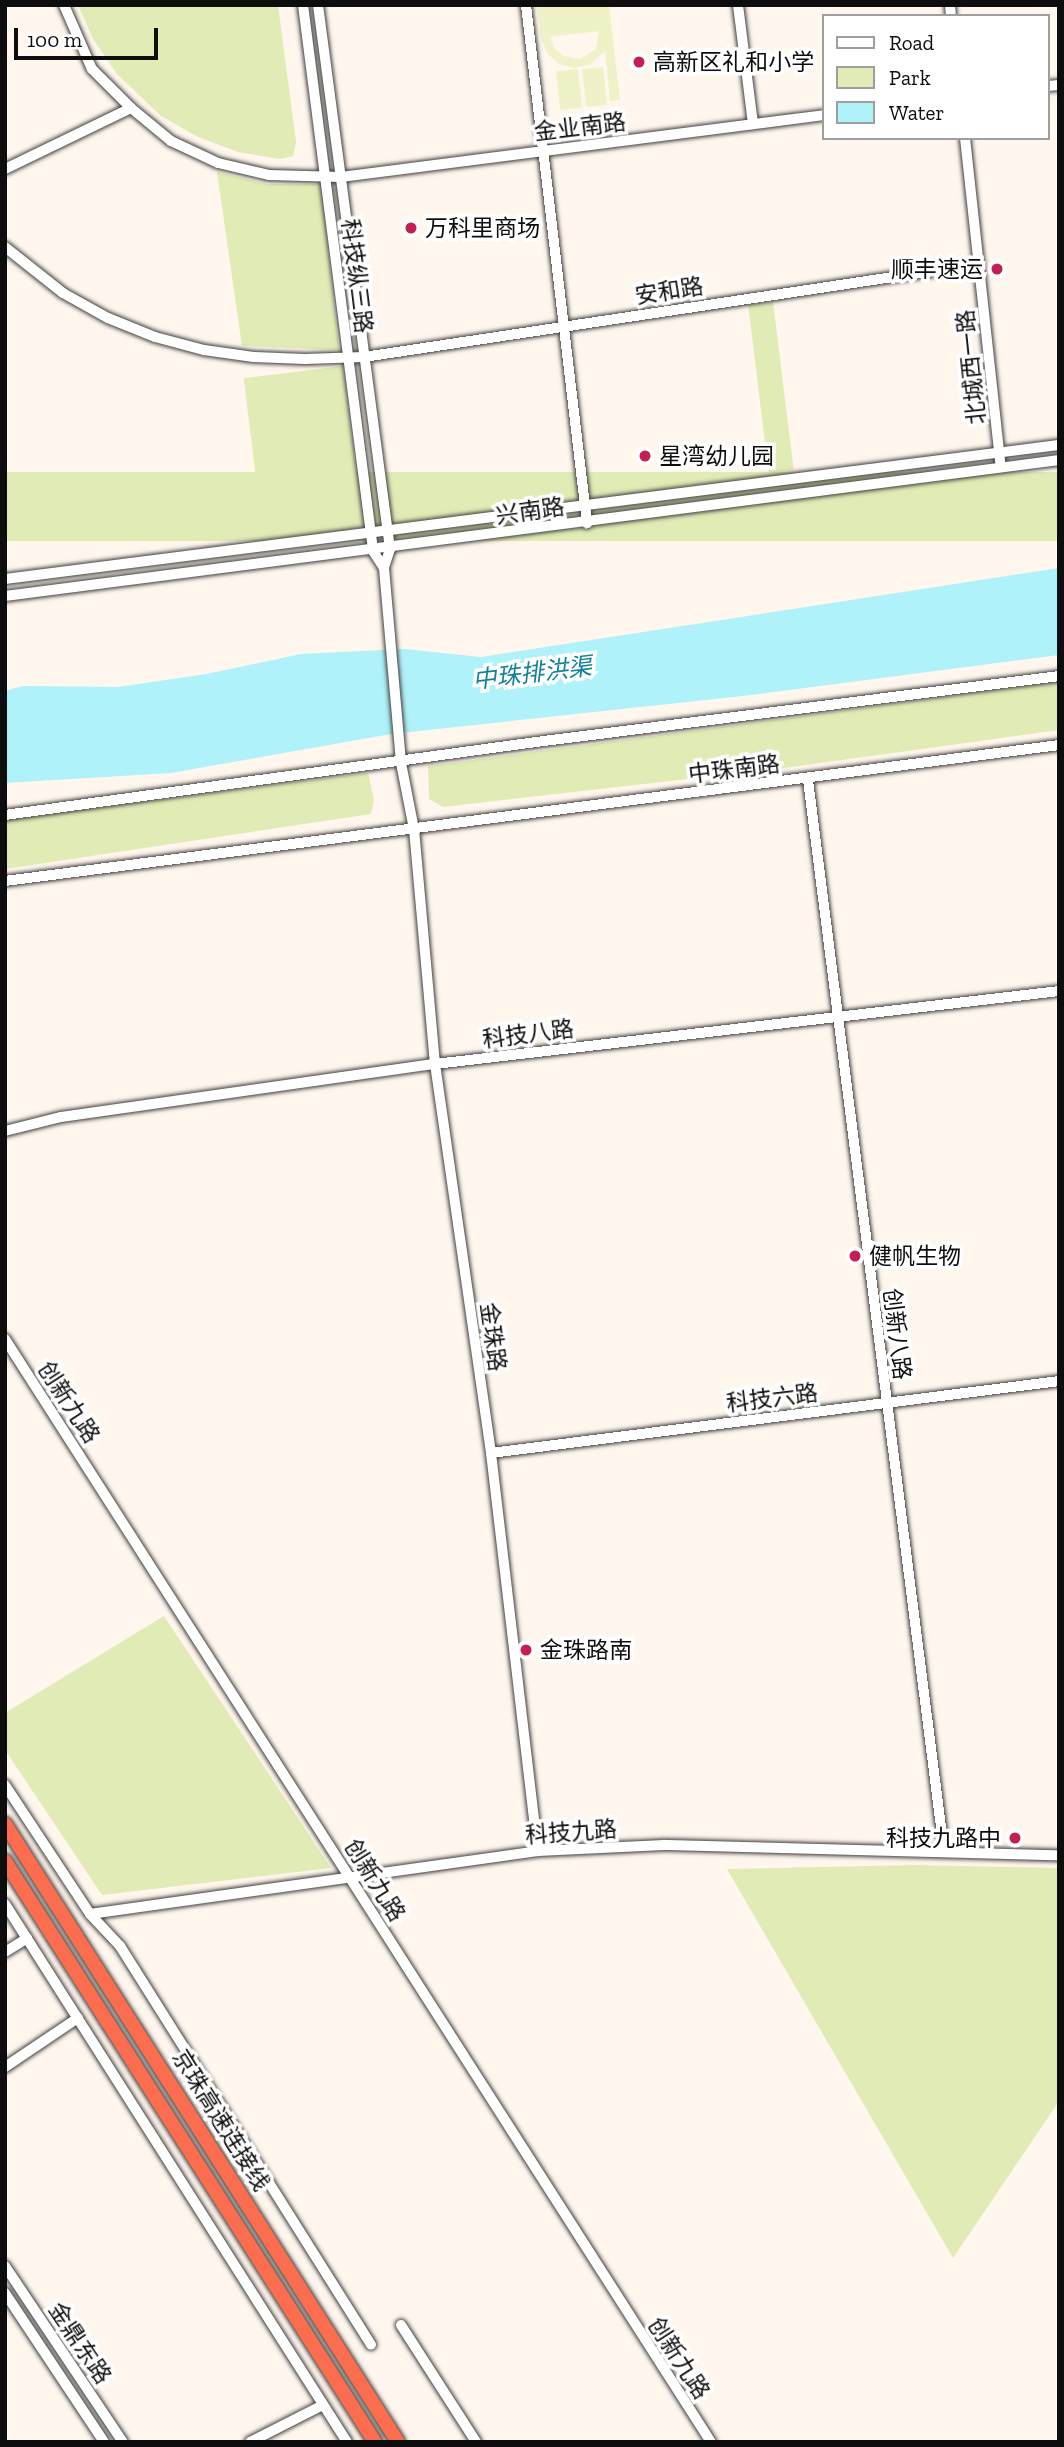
<!DOCTYPE html>
<meta charset="utf-8">
<style>
body{margin:0}
#map{position:relative;width:1064px;height:2447px;overflow:hidden;background:#fff6ed;font-family:"Zilla Slab","Noto Sans SC",serif}
div>[style]{position:absolute}
.green>*{inset:0;background:#e0ebb5;transform-origin:0 0}
.pitch>*{inset:0;background:#eff2c7;transform-origin:0 0}
.water>*{inset:0;background:#aff2f9}
.roads{filter:drop-shadow(0 0 2px #404040) drop-shadow(0 0 2px #404040)}
.minor>*{height:10px;margin:-5px;padding:0 5px;transform-origin:5px;border-radius:5px;background:#fff}
.highway>*{height:14px;margin:-7px;padding:0 7px;transform-origin:7px;border-radius:7px;background:#fb6d4f}
.dots>*{width:19px;height:19px;translate:-50% -50%;box-sizing:border-box;border:4px solid #fff;border-radius:50%}
span{translate:-50% -50%;white-space:nowrap;text-align:center;line-height:1.15;-webkit-text-stroke:7px #fff;paint-order:stroke}
.poi-label{font-size:23px;color:#0d0d0d}
.left{translate:0 -50%;text-align:left}
.right{translate:-100% -50%;text-align:right}
.street-label{font-size:23px;color:#0d0d0d}
.water-label{font-size:24px;color:#108296;font-style:italic}
.frame{position:absolute;inset:0;border:7px solid #0d0d0d;pointer-events:none}
.legend{position:absolute;left:822px;top:14px;width:228px;height:126px;box-sizing:border-box;background:#fff;border:2px solid #9e9e9e;margin:0;padding:9px 12px;list-style:none;font-size:21px;color:#0d0d0d}
.legend li{display:flex;align-items:center;gap:14px;height:35px}
.legend b{width:35px;border:2px solid #9e9e9e}
.scale{position:absolute;left:14px;top:28px;width:144px;height:32px;box-sizing:border-box;border:4px solid #0d0d0d;border-top:0;padding-left:9px;font-size:21px;line-height:24px;white-space:nowrap;color:#0d0d0d;-webkit-text-stroke:5px #fff;paint-order:stroke}
</style>
<div id="map">
<div class="green">
<div style="clip-path:polygon(78px 5px,278px 5px,296px 142px,293px 156px,280px 159px,238px 152px,198px 137px,161px 116px,117px 74px,93px 39px)"></div>
<div style="clip-path:polygon(217px 172px,267px 184px,321px 184px,339px 350px,242px 346px)"></div>
<div style="left:773px;top:302px;width:169px;height:25px;rotate:83deg"></div>
<div style="left:343px;top:366px;width:159px;height:100px;rotate:83deg"></div>
<div style="left:1059px;top:472px;width:69px;height:1063px;rotate:90deg"></div>
<div style="clip-path:polygon(1059px 682px,1059px 730px,784px 768px,443px 807px,429px 799px,428px 766px)"></div>
<div style="clip-path:polygon(368px 773px,374px 800px,371px 814px,5px 869px,5px 820px)"></div>
<div style="clip-path:polygon(164px 1616px,331px 1868px,102px 1895px,5px 1750px,5px 1713px)"></div>
<div style="clip-path:polygon(916px 1865px,1059px 1868px,1059px 2101px,953px 2258px,727px 1869px)"></div>
</div>
<div class="pitch">
<div style="clip-path:polygon(evenodd,537px 5px,609px 5px,620px 100px,610px 101px,605px 51px,590px 64px,574px 68px,559px 64px,547px 53px,541px 39px,537px 5px,599px 31px,596px 49px,580px 59px,563px 56px,554px 48px,550px 37px,599px 31px)"></div>
<div style="left:603px;top:67px;width:38px;height:21px;rotate:84deg"></div>
<div style="left:578px;top:69px;width:39px;height:22px;rotate:84deg"></div>
</div>
<div class="water">
<div style="clip-path:polygon(1059px 568px,1059px 655px,743px 696px,391px 734px,171px 773px,5px 783px,5px 691px,23px 686px,118px 687px,206px 674px,301px 654px,404px 649px,481px 657px)"></div>
</div>
<div class="roads">
<div class="minor">
<div style="left:64px;top:5px;width:70px;rotate:66.4deg"></div>
<div style="left:92px;top:69px;width:55px;rotate:45deg"></div>
<div style="left:131px;top:108px;width:52px;rotate:39.5deg"></div>
<div style="left:171px;top:141px;width:52px;rotate:25.1deg"></div>
<div style="left:218px;top:163px;width:52px;rotate:13.2deg"></div>
<div style="left:269px;top:175px;width:72px;rotate:1.6deg"></div>
<div style="left:341px;top:177px;width:487px;rotate:-7.3deg"></div>
<div style="left:303px;top:5px;width:533px;rotate:82.68deg"></div>
<div style="left:371px;top:534px;width:17px;rotate:83deg"></div>
<div style="left:373px;top:551px;width:20px;rotate:57deg"></div>
<div style="left:318px;top:5px;width:549px;rotate:82.46deg"></div>
<div style="left:390px;top:549px;width:20px;rotate:108deg"></div>
<div style="left:384px;top:568px;width:196px;rotate:85deg"></div>
<div style="left:401px;top:763px;width:67px;rotate:78.9deg"></div>
<div style="left:414px;top:829px;width:236px;rotate:84.9deg"></div>
<div style="left:435px;top:1064px;width:393px;rotate:81.8deg"></div>
<div style="left:491px;top:1453px;width:401px;rotate:83.3deg"></div>
<div style="left:526px;top:5px;width:522px;rotate:83.28deg"></div>
<div style="left:738px;top:5px;width:120px;rotate:82.8deg"></div>
<div style="left:950px;top:5px;width:11px;rotate:85deg"></div>
<div style="left:1048px;top:86px;width:11px;rotate:-5deg"></div>
<div style="left:965px;top:138px;width:331px;rotate:83.8deg"></div>
<div style="left:5px;top:169px;width:140px;rotate:-25.8deg"></div>
<div style="left:5px;top:247px;width:74px;rotate:38.4deg"></div>
<div style="left:63px;top:293px;width:51px;rotate:29.1deg"></div>
<div style="left:108px;top:318px;width:51px;rotate:22deg"></div>
<div style="left:155px;top:337px;width:51px;rotate:14.9deg"></div>
<div style="left:204px;top:350px;width:50px;rotate:8deg"></div>
<div style="left:254px;top:357px;width:51px;rotate:2.2deg"></div>
<div style="left:305px;top:359px;width:59px;rotate:-1.9deg"></div>
<div style="left:364px;top:357px;width:622px;rotate:-8.6deg"></div>
<div style="left:5px;top:579px;width:1062px;rotate:-7.25deg"></div>
<div style="left:5px;top:596px;width:1063px;rotate:-7.35deg"></div>
<div style="left:808px;top:780px;width:1080px;rotate:82.76deg"></div>
<div style="left:5px;top:815px;width:536px;rotate:-7.83deg"></div>
<div style="left:536px;top:742px;width:527px;rotate:-7.19deg"></div>
<div style="left:5px;top:881px;width:1063px;rotate:-7.35deg"></div>
<div style="left:5px;top:1131px;width:58px;rotate:-14deg"></div>
<div style="left:61px;top:1117px;width:378px;rotate:-8.1deg"></div>
<div style="left:435px;top:1064px;width:628px;rotate:-6.67deg"></div>
<div style="left:5px;top:1339px;width:1310px;rotate:57.38deg"></div>
<div style="left:491px;top:1453px;width:573px;rotate:-7.22deg"></div>
<div style="left:5px;top:1785px;width:154px;rotate:56.6deg"></div>
<div style="left:90px;top:1914px;width:44px;rotate:46.8deg"></div>
<div style="left:120px;top:1946px;width:471px;rotate:57.8deg"></div>
<div style="left:5px;top:1904px;width:638px;rotate:57.56deg"></div>
<div style="left:90px;top:1914px;width:452px;rotate:-8deg"></div>
<div style="left:538px;top:1851px;width:126px;rotate:-2.7deg"></div>
<div style="left:664px;top:1845px;width:395px;rotate:1.5deg"></div>
<div style="left:5px;top:1952px;width:26px;rotate:-32deg"></div>
<div style="left:5px;top:2067px;width:88px;rotate:-33.9deg"></div>
<div style="left:5px;top:2266px;width:212px;rotate:56.2deg"></div>
<div style="left:5px;top:2293px;width:179px;rotate:56.4deg"></div>
<div style="left:401px;top:2325px;width:139px;rotate:57.3deg"></div>
<div style="left:250px;top:2442px;width:82px;rotate:-26.9deg"></div>
</div>
<div class="highway">
<div style="left:5px;top:1824px;width:732px;rotate:57.55deg"></div>
<div style="left:5px;top:1861px;width:689px;rotate:57.51deg"></div>
</div>
</div>
<div class="dots">
<div style="left:639px;top:62px;background:#c41f55"></div>
<div style="left:411px;top:228px;background:#c41f55"></div>
<div style="left:997px;top:269px;background:#c41f55"></div>
<div style="left:645px;top:456px;background:#c41f55"></div>
<div style="left:855px;top:1256px;background:#c41f55"></div>
<div style="left:526px;top:1650px;background:#c41f55"></div>
<div style="left:1015px;top:1838px;background:#c41f55"></div>
</div>
<div class="poi-label">
<span class="left" style="left:653px;top:62px">高新区礼和小学</span>
<span class="left" style="left:425px;top:228px">万科里商场</span>
<span class="right" style="left:983px;top:269px">顺丰速运</span>
<span class="left" style="left:659px;top:456px">星湾幼儿园</span>
<span class="left" style="left:869px;top:1256px">健帆生物</span>
<span class="left" style="left:540px;top:1650px">金珠路南</span>
<span class="right" style="left:1001px;top:1838px">科技九路中</span>
</div>
<div class="street-label">
<span style="left:580px;top:127px;rotate:-7deg">金业南路</span>
<span style="left:357px;top:276px;rotate:83deg">科技纵三路</span>
<span style="left:669px;top:291px;rotate:-9deg">安和路</span>
<span style="left:971px;top:367px;rotate:-96deg">北城西一路</span>
<span style="left:530px;top:511px;rotate:-8deg">兴南路</span>
<span style="left:734px;top:769px;rotate:-7deg">中珠南路</span>
<span style="left:528px;top:1034px;rotate:-7deg">科技八路</span>
<span style="left:897px;top:1334px;rotate:83deg">创新八路</span>
<span style="left:493px;top:1337px;rotate:82deg">金珠路</span>
<span style="left:772px;top:1398px;rotate:-7deg">科技六路</span>
<span style="left:69px;top:1402px;rotate:57deg">创新九路</span>
<span style="left:571px;top:1832px;rotate:-4deg">科技九路</span>
<span style="left:375px;top:1880px;rotate:58deg">创新九路</span>
<span style="left:221px;top:2120px;rotate:58deg">京珠高速连接线</span>
<span style="left:80px;top:2343px;rotate:56deg">金鼎东路</span>
<span style="left:679px;top:2358px;rotate:57deg">创新九路</span>
</div>
<div class="water-label">
<span style="left:532px;top:673px;rotate:-7deg">中珠排洪渠</span>
</div>
<div class="frame"></div>
<ul class="legend">
<li><b style="height:9px;background:#fff"></b>Road</li>
<li><b style="height:19px;background:#e0ebb5"></b>Park</li>
<li><b style="height:19px;background:#aff2f9"></b>Water</li>
</ul>
<div class="scale">100 m</div>
</div>
